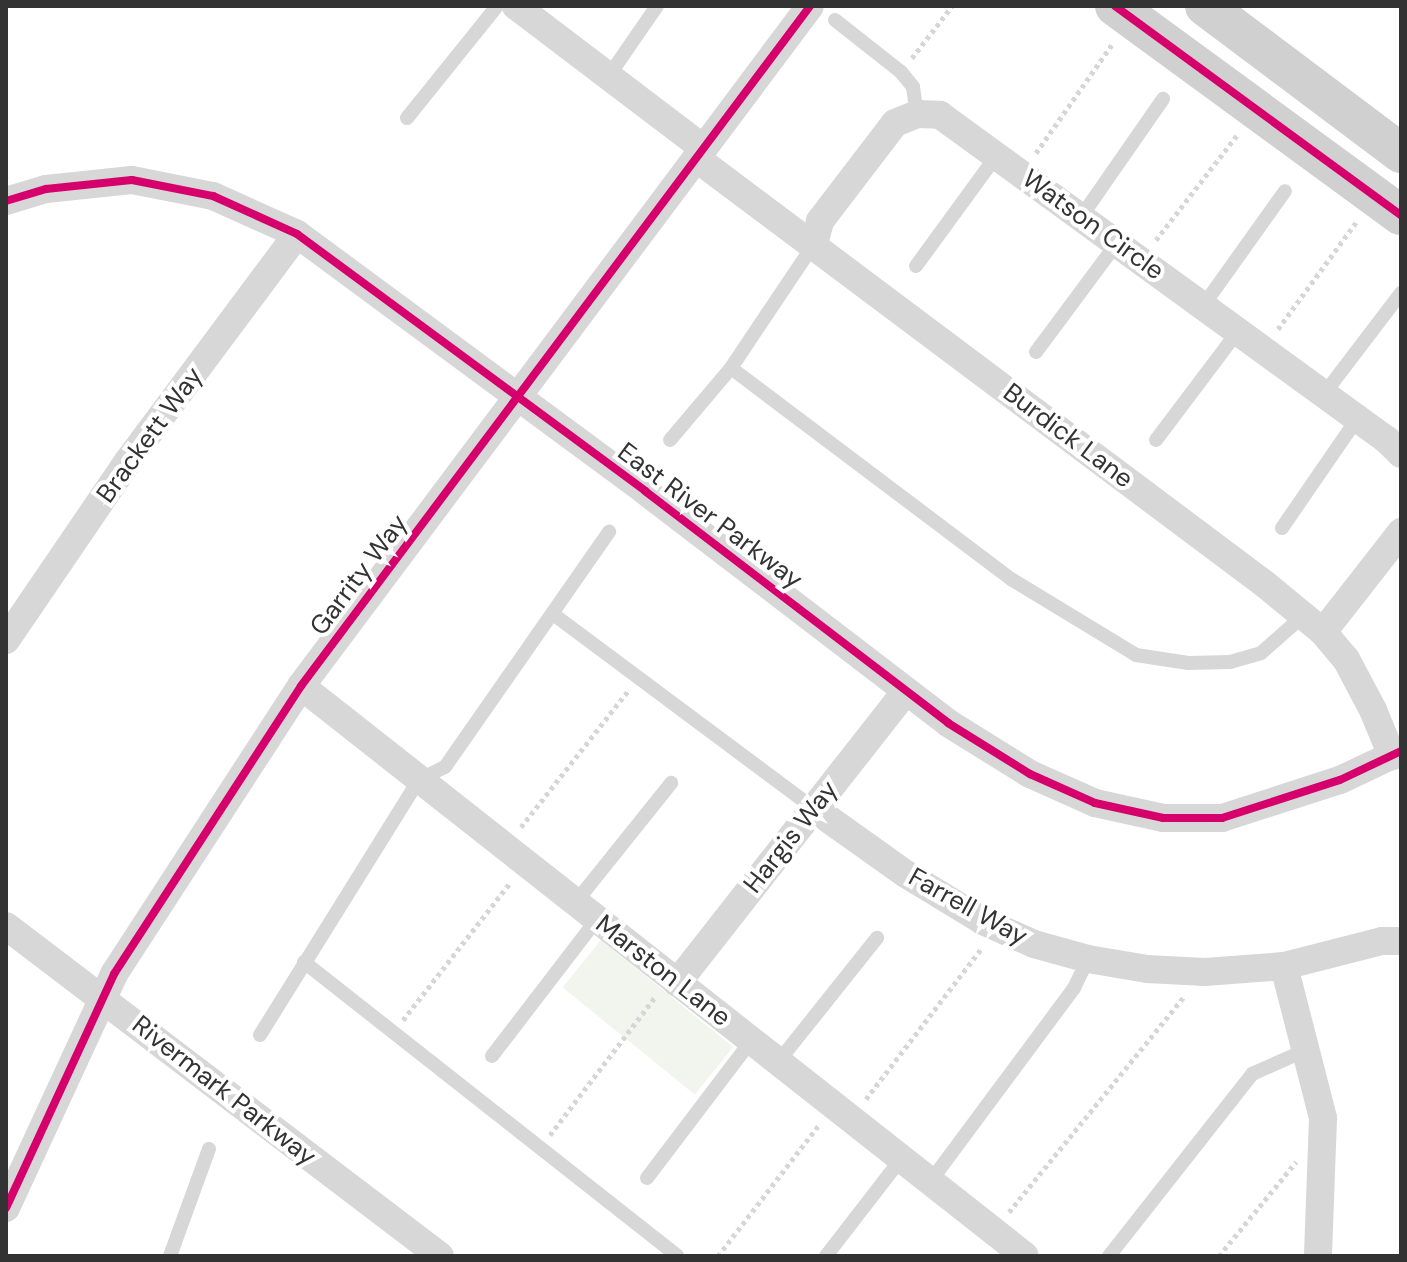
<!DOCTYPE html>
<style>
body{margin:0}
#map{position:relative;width:1407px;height:1262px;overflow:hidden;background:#fff;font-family:"DM Sans",sans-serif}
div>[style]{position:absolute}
.green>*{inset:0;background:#f1f5ed;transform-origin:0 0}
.path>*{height:5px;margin-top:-2.5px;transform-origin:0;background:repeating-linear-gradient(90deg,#d6d6d6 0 4px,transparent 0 8px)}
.lane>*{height:14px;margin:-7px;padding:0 7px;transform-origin:7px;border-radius:7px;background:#d7d7d7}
.street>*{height:28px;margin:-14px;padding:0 14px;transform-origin:14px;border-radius:14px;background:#d7d7d7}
.secondary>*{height:40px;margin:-20px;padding:0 20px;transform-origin:20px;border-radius:20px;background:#d0d0d0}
.cycleway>*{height:8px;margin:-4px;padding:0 4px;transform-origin:4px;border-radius:4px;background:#d6006c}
span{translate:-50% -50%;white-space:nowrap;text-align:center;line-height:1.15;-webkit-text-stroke:8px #fff;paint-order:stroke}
.street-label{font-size:26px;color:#333}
.frame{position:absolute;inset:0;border:8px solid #333;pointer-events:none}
</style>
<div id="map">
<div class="green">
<div style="left:601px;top:940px;width:170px;height:61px;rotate:39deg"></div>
</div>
<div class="path">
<div style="left:912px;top:58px;width:66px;rotate:-52.4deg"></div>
<div style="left:1036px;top:153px;width:134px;rotate:-55deg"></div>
<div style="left:1156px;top:240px;width:134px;rotate:-52.3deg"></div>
<div style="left:1278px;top:329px;width:134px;rotate:-53.8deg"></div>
<div style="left:521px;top:827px;width:174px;rotate:-51.8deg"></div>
<div style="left:403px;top:1020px;width:174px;rotate:-52deg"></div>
<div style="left:866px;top:1099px;width:189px;rotate:-52.5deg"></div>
<div style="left:550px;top:1135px;width:173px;rotate:-52.7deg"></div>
<div style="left:1009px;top:1212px;width:277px;rotate:-50.9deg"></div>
<div style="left:718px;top:1256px;width:164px;rotate:-52.4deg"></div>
<div style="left:1219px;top:1256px;width:122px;rotate:-50.7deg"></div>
</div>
<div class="lane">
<div style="left:835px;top:20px;width:84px;rotate:38.2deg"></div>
<div style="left:901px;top:72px;width:19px;rotate:51deg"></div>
<div style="left:913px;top:87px;width:27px;rotate:82deg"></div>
<div style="left:608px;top:77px;width:86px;rotate:-55.4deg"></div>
<div style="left:407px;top:118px;width:144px;rotate:-51.2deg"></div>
<div style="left:1081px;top:217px;width:144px;rotate:-55.2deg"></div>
<div style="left:916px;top:266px;width:137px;rotate:-53.9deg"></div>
<div style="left:1203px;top:306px;width:141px;rotate:-54.5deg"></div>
<div style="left:1036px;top:352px;width:136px;rotate:-53.4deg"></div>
<div style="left:731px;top:368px;width:351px;rotate:37deg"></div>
<div style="left:1011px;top:579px;width:146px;rotate:31.3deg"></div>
<div style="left:1136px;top:655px;width:53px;rotate:8.7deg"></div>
<div style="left:1188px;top:663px;width:42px;rotate:-1.4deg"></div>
<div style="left:1230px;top:662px;width:32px;rotate:-16deg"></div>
<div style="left:1261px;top:653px;width:56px;rotate:-41.4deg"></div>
<div style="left:1324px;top:394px;width:127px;rotate:-52.7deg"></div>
<div style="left:670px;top:440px;width:94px;rotate:-49.7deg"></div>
<div style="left:731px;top:368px;width:149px;rotate:-56.2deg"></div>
<div style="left:1156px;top:440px;width:136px;rotate:-53deg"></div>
<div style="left:1282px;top:528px;width:132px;rotate:-55.5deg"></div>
<div style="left:553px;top:614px;width:324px;rotate:36.7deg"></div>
<div style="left:575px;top:903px;width:154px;rotate:-51.3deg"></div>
<div style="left:304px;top:962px;width:475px;rotate:38.2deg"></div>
<div style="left:260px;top:1035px;width:301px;rotate:-58.1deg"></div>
<div style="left:419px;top:780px;width:29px;rotate:-27deg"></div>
<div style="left:445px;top:767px;width:287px;rotate:-55.1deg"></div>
<div style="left:492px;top:1056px;width:173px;rotate:-52.5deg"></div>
<div style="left:778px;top:1062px;width:159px;rotate:-51.4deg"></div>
<div style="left:647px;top:1178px;width:172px;rotate:-52.8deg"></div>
<div style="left:930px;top:1182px;width:242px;rotate:-53.4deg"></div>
<div style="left:1074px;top:988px;width:32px;rotate:-64deg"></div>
<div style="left:170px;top:1256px;width:114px;rotate:-70deg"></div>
<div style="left:826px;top:1256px;width:123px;rotate:-52.3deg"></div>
<div style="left:1109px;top:1256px;width:231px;rotate:-51.8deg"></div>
<div style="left:1252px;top:1074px;width:57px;rotate:-23.9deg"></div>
</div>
<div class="street">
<div style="left:516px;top:6px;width:235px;rotate:37.2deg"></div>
<div style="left:696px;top:158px;width:712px;rotate:36.84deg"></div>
<div style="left:1266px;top:585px;width:74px;rotate:39.5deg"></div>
<div style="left:1323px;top:632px;width:35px;rotate:50deg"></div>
<div style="left:1346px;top:659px;width:58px;rotate:62.1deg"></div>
<div style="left:1373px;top:710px;width:50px;rotate:67.6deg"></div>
<div style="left:6px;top:201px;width:42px;rotate:-16.7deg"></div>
<div style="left:46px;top:189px;width:86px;rotate:-6deg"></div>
<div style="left:132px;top:180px;width:83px;rotate:11.2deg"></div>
<div style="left:213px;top:196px;width:92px;rotate:24.3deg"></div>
<div style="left:297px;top:234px;width:433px;rotate:36.4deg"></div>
<div style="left:645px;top:491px;width:382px;rotate:37.4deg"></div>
<div style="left:948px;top:723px;width:97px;rotate:31.9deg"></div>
<div style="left:1030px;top:774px;width:71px;rotate:24deg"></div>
<div style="left:1095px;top:803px;width:70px;rotate:12.4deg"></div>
<div style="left:1163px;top:818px;width:59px"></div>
<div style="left:1222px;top:818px;width:124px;rotate:-17.9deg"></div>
<div style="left:1340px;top:780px;width:68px;rotate:-25.4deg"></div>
<div style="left:814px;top:244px;width:24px;rotate:-75deg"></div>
<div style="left:820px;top:221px;width:123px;rotate:-52.6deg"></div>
<div style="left:895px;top:123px;width:24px;rotate:-22deg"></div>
<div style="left:917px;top:114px;width:23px;rotate:2deg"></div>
<div style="left:940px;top:115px;width:553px;rotate:36.02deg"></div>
<div style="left:1387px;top:440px;width:20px;rotate:45deg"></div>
<div style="left:1323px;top:632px;width:127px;rotate:-52deg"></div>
<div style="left:6px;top:640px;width:217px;rotate:-55.7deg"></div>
<div style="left:128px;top:461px;width:283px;rotate:-53.3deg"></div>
<div style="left:301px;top:686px;width:921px;rotate:38.21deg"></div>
<div style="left:813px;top:808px;width:114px;rotate:35.4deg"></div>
<div style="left:906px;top:874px;width:90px;rotate:31.4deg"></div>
<div style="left:983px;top:921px;width:56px;rotate:24.3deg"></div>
<div style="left:1034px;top:944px;width:56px;rotate:15.5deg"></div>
<div style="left:1088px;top:959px;width:60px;rotate:9.6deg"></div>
<div style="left:1147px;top:969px;width:58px;rotate:3deg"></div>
<div style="left:1205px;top:972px;width:79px;rotate:-4.3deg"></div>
<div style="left:1284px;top:966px;width:101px;rotate:-14.3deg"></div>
<div style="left:1382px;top:941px;width:19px"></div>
<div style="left:6px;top:926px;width:545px;rotate:37.25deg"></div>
<div style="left:1284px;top:966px;width:157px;rotate:75.6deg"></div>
<div style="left:1323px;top:1118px;width:138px;rotate:92.1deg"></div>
<div style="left:677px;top:983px;width:370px;rotate:-51.9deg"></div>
<div style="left:6px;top:1208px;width:258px;rotate:-65.2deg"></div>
<div style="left:114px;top:974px;width:343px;rotate:-57deg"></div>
<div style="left:301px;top:686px;width:849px;rotate:-53.18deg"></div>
</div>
<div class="secondary">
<div style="left:1115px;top:6px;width:354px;rotate:36.2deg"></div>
<div style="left:1205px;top:6px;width:245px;rotate:36.9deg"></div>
</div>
<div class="cycleway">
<div style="left:1115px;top:6px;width:354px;rotate:36.2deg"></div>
<div style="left:6px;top:201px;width:42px;rotate:-16.7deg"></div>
<div style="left:46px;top:189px;width:86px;rotate:-6deg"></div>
<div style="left:132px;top:180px;width:83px;rotate:11.2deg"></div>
<div style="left:213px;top:196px;width:92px;rotate:24.3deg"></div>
<div style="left:297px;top:234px;width:433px;rotate:36.4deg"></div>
<div style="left:645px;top:491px;width:382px;rotate:37.4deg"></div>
<div style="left:948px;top:723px;width:97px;rotate:31.9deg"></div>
<div style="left:1030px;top:774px;width:71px;rotate:24deg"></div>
<div style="left:1095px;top:803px;width:70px;rotate:12.4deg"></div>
<div style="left:1163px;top:818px;width:59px"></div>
<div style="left:1222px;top:818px;width:124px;rotate:-17.9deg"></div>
<div style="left:1340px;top:780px;width:68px;rotate:-25.4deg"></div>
<div style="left:6px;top:1208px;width:258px;rotate:-65.2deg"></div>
<div style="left:114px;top:974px;width:343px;rotate:-57deg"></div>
<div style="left:301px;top:686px;width:849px;rotate:-53.18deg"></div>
</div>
<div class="street-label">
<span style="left:1093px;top:225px;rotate:36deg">Watson Circle</span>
<span style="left:150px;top:435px;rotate:-54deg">Brackett Way</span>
<span style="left:1068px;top:436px;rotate:37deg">Burdick Lane</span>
<span style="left:710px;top:516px;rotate:37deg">East River Parkway</span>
<span style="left:359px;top:575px;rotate:-53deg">Garrity Way</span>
<span style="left:791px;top:837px;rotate:-52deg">Hargis Way</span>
<span style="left:968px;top:907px;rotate:29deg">Farrell Way</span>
<span style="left:663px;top:971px;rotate:38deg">Marston Lane</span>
<span style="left:224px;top:1091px;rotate:38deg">Rivermark Parkway</span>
</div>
<div class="frame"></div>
</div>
